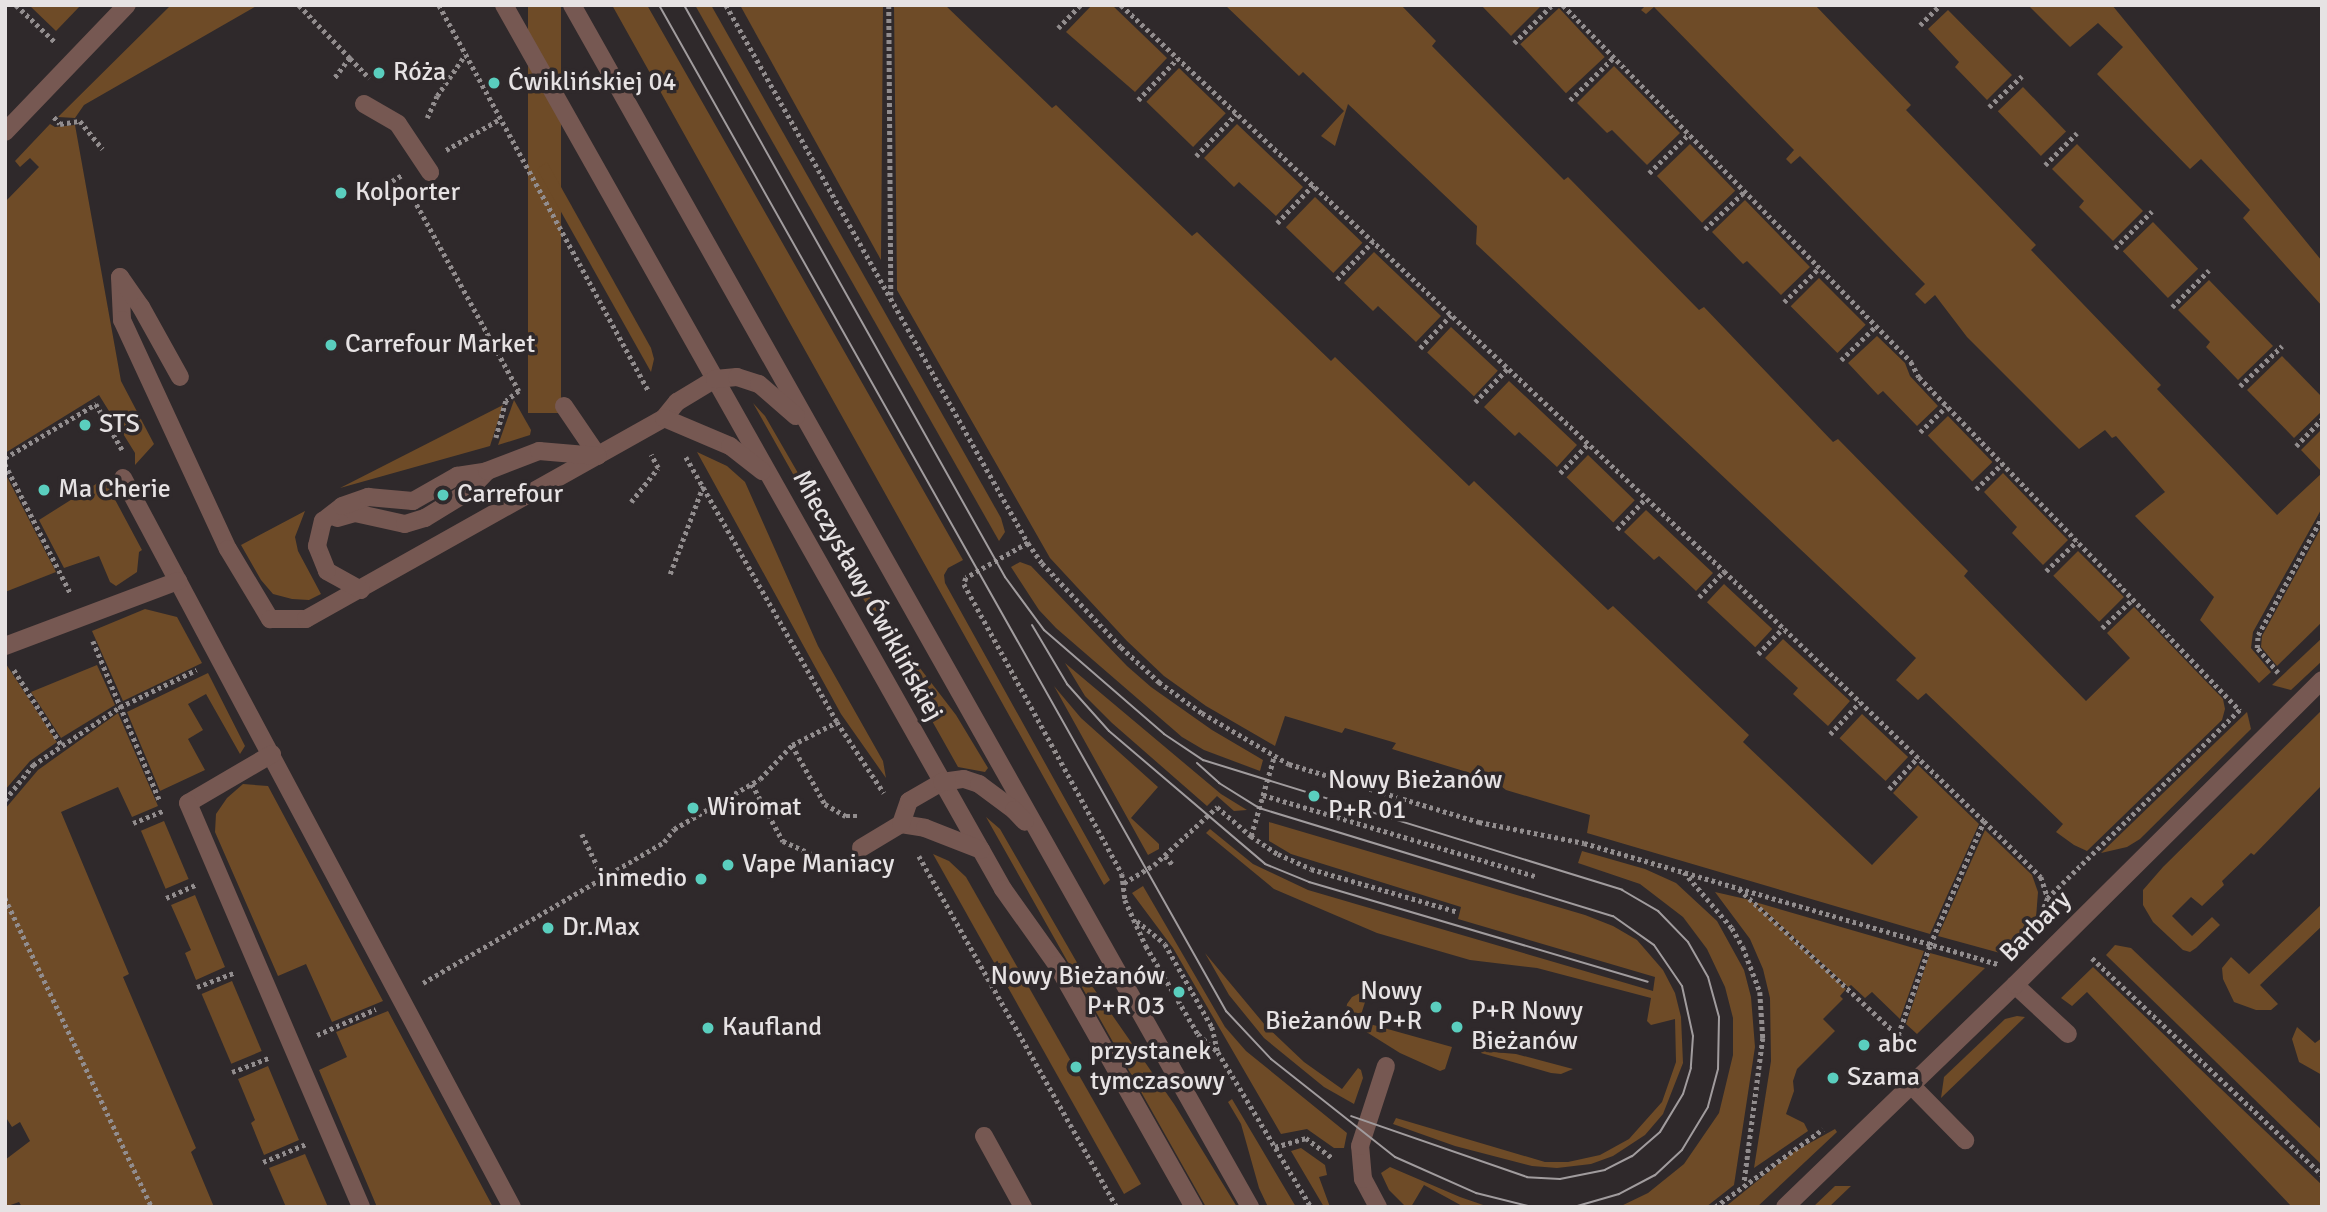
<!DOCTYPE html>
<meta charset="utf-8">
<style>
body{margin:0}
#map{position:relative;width:2327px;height:1212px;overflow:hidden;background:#2f292b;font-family:Signika,sans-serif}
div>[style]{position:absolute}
.green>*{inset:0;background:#6e4b27;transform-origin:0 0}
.path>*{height:4.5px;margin-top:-2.25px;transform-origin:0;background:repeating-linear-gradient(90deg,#928d8e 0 3.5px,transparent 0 7px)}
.minor>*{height:18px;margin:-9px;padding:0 9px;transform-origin:9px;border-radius:9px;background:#765852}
.tram>*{height:2px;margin:-1px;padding:0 1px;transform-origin:1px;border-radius:1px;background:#a19c9e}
.dots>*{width:19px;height:19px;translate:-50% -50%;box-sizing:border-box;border:4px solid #2f292b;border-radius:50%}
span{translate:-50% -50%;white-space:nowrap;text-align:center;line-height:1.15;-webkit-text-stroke:7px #2f292b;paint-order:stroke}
.poi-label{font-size:26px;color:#e6e2e3}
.left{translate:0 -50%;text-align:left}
.right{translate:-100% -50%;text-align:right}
.street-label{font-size:26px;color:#e6e2e3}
.frame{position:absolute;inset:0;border:7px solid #e6e2e3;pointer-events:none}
</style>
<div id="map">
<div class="green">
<div style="clip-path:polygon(29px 5px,81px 5px,56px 31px)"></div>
<div style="clip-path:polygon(171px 5px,258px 5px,84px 105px,75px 118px,58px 117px)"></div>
<div style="left:528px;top:5px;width:33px;height:408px"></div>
<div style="clip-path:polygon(612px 5px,647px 5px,963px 560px,948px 568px,944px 575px,945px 583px,1110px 880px,1104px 885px)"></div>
<div style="clip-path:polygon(695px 5px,711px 5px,1001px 518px,1005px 532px,999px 541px)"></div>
<div style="clip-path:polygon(740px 5px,883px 5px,881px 260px)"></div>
<div style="clip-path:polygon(894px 5px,945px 5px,1052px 108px,1056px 105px,1192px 236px,1197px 232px,1331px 361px,1335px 357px,1469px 486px,1474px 481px,1608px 610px,1613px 606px,1749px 735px,1743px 742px,1872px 865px,1918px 817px,1893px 793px,1918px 765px,1979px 824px,1930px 934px,1587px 833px,1590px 815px,1506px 790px,1493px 780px,1392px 749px,1396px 743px,1345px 728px,1342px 733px,1285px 716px,1275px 746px,1206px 706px,1164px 676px,1127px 641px,1050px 558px,897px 290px)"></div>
<div style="clip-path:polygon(1092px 5px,1112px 5px,1167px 58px,1135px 92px,1066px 32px)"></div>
<div style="clip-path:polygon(1225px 5px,1401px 5px,1436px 41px,1432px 46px,1564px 180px,1568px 177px,1699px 310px,1704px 307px,1833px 442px,1838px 439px,1968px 571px,1964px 576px,2086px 701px,2130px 658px,2107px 633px,2134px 607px,2223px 699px,2225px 709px,2222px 720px,2087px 851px,2074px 845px,2056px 832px,2063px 824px,1926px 693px,1918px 700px,1896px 680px,1916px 658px,1476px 244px,1477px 226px,1348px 104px,1335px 146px,1321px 136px,1344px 111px,1303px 72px,1299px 76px)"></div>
<div style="clip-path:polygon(1481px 5px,1542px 5px,1511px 36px)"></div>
<div style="clip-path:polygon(1646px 5px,1815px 5px,1911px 105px,1906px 110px,2036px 245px,2031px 250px,2161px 385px,2157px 389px,2277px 515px,2322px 473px,2322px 508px,2253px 632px,2251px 648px,2271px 672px,2259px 683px,2200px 620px,2214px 597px,2135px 516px,2165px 492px,2116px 436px,2112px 438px,2105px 430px,2079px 449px,1967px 337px,1935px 295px,1925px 304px,1915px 294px,1925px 284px,1800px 156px,1791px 164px,1786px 159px,1794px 150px,1654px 7px,1646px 14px,1641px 10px)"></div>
<div style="clip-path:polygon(2028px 5px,2112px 5px,2322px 261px,2322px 306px,2243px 218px,2250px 210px,2201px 159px,2190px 169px,2097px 74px,2123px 47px,2098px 23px,2070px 47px)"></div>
<div style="left:1559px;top:8px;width:67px;height:53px;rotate:47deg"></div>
<div style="clip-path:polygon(1948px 10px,2012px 75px,1987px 100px,1955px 67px,1959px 62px,1928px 29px)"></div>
<div style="clip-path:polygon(1614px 66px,1680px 133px,1647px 165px,1612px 130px,1607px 133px,1577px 103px)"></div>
<div style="left:1179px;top:68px;width:65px;height:47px;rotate:44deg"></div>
<div style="left:2023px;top:87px;width:62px;height:35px;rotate:46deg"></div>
<div style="clip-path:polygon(50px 124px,55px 127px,75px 125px,121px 381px,154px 444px,135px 465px,135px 453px,99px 395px,5px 453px,5px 202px,39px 167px,30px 158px,20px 167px,15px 161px)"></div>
<div style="clip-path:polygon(1237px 124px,1303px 187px,1276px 216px,1239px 182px,1234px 187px,1204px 158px)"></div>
<div style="left:1690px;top:144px;width:65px;height:46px;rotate:46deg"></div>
<div style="clip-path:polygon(2077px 144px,2143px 211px,2113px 241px,2079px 207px,2084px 201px,2052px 169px)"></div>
<div style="clip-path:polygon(547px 162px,651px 348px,654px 359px,651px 372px,537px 169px)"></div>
<div style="left:1315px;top:197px;width:66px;height:42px;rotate:44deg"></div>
<div style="clip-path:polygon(1745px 200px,1810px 267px,1781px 295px,1747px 261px,1743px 264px,1712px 232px)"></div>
<div style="left:2153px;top:222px;width:65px;height:42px;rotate:46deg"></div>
<div style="clip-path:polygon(1374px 252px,1441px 316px,1416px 342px,1378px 306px,1373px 311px,1344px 283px)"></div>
<div style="left:1819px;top:278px;width:66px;height:40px;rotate:45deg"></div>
<div style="clip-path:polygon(2209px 280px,2273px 346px,2238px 380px,2206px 347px,2210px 342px,2178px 310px)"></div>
<div style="left:1451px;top:327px;width:64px;height:35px;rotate:43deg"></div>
<div style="clip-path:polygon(1877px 336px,1905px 363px,1910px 376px,1938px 406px,1917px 426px,1883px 391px,1878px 395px,1848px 363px)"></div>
<div style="clip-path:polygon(2282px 356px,2322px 397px,2322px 411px,2294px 438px,2247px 390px)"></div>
<div style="clip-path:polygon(1509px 381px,1577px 445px,1557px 467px,1519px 432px,1515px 436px,1484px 407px)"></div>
<div style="clip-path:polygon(514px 400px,531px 430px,530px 435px,498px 445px)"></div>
<div style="clip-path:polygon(753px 403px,765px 416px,883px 620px,956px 715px,988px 768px,985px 772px,958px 767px)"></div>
<div style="clip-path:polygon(503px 405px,490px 446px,340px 488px)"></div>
<div style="left:1948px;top:416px;width:64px;height:28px;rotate:46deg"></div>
<div style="clip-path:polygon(2322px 429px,2322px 472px,2301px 450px)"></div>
<div style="clip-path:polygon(697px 452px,727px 466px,745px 482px,818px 646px,883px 761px,886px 778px,841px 714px)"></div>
<div style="left:1588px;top:455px;width:65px;height:31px;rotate:44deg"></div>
<div style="clip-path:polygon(5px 473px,56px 572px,5px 592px)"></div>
<div style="clip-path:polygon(2003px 473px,2068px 540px,2043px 565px,2012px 533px,2017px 527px,1984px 492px)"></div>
<div style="clip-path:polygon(104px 479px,142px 550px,139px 552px,137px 572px,116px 586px,110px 582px,99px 556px,64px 568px,39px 520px)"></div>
<div style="clip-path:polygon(1646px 510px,1713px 573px,1696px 591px,1659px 556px,1654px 560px,1624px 532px)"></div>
<div style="clip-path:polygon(305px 511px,295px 537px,298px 551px,321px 594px,309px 600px,292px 599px,273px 594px,261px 580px,241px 545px)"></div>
<div style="clip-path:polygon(2322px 526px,2322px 622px,2277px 666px,2261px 647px,2262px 636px)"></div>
<div style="left:2078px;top:551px;width:65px;height:35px;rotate:45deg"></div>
<div style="clip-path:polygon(1020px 562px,1031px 566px,1127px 666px,1151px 687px,1212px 730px,1263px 760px,1260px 771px,1204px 750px,1182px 737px,1056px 628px,1039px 610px,1011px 567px)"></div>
<div style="left:1724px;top:584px;width:66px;height:25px;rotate:43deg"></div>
<div style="clip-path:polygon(145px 609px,177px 617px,202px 663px,123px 701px,92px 631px)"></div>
<div style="clip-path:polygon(2322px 638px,2322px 661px,2291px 690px,2272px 685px)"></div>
<div style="clip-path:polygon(1783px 639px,1850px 701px,1828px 726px,1793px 694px,1798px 688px,1765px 658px)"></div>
<div style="clip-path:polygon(1065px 663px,1221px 794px,1247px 810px,1234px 811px,1217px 796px,1207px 806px,1112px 723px,1085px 696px)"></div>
<div style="clip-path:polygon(6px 664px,57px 742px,30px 761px,5px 790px)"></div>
<div style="clip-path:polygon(97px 665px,115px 705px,61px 738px,31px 692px)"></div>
<div style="clip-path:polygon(208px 673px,245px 746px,240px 754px,206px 694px,188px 704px,203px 730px,188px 739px,205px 770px,160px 791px,127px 712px)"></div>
<div style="clip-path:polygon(1054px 686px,1081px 718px,1158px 787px,1131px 818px,1159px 844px,1159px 849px,1148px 855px)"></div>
<div style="clip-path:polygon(2322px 710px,2322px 785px,2254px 855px,2251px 853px,2222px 881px,2224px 885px,2202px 906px,2191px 897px,2172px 916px,2192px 936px,2212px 917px,2220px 925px,2196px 948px,2190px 952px,2183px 950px,2153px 922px,2143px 905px,2143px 890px,2163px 867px)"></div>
<div style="clip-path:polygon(2247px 712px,2251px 729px,2140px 839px,2127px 847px,2101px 853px)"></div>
<div style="clip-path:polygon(118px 713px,158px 806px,132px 817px,118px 787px,61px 812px,129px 974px,123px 977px,196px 1148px,191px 1152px,214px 1207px,22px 1207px,19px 1202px,5px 1207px,5px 1160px,30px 1141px,20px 1122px,12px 1127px,5px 1116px,5px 809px,38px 770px)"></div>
<div style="left:1862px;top:714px;width:63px;height:33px;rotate:43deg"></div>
<div style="clip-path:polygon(243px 784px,268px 786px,383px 1001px,332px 1022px,306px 964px,278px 976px,215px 832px,216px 814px,227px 798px)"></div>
<div style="clip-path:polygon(986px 817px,1000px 829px,1083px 973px,1174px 1104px,1237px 1207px,1206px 1207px)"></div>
<div style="left:164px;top:821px;width:63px;height:25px;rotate:67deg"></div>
<div style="clip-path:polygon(1269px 822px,1585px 915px,1613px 926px,1637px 940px,1663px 970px,1675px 993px,1681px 1017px,1683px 1063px,1663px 1114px,1645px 1135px,1613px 1156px,1591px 1164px,1557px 1168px,1532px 1166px,1455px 1146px,1393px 1124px,1396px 1118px,1545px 1162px,1568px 1162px,1600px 1155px,1629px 1139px,1662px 1102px,1676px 1062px,1675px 1019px,1651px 1025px,1647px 1021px,1651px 998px,1537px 968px,1470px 960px,1377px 933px,1274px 889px,1206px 833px,1210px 829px,1253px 864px,1308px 890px,1653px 991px,1655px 977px,1458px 919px,1461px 907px,1291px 854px,1269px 841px)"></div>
<div style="clip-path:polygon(1985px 830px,2032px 875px,2038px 892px,2036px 918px,2000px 953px,1938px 936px)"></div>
<div style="clip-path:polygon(1582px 851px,1645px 869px,1676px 883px,1717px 921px,1744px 970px,1751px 997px,1755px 1047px,1734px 1185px,1706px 1207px,1619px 1207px,1648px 1193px,1684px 1164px,1719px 1113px,1733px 1055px,1733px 1018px,1725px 987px,1707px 949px,1683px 917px,1640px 884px,1578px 863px)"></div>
<div style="clip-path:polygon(933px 854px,949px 861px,966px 877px,1141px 1184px,1124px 1194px)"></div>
<div style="clip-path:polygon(1143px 886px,1225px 1027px,1246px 1051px,1347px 1133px,1344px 1148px,1334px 1148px,1307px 1129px,1281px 1134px,1173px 948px,1132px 893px)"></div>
<div style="clip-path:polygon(1715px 892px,1750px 900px,1846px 989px,1840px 996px,1843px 999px,1823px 1019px,1835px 1031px,1797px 1069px,1793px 1081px,1794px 1091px,1786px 1114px,1804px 1123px,1808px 1131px,1754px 1168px,1771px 1061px,1770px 998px,1763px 969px,1750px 939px)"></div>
<div style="clip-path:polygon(195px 895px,225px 967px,196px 980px,185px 953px,191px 950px,171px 905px)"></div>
<div style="clip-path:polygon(1755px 902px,1924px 951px,1900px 1019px,1872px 992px,1865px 998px,1851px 985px,1848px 987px)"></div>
<div style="clip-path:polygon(2322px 904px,2322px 926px,2260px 985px,2278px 1004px,2271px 1010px,2256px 1010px,2234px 1002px,2223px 979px,2222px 968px,2231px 957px,2249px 974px)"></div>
<div style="clip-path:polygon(2115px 945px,2131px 948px,2322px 1130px,2322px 1165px,2106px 955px)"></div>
<div style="clip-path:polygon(1205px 953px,1265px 1025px,1304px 1062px,1342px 1089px,1358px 1068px,1361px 1070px,1363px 1078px,1354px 1104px,1324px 1087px,1264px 1038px,1229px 995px)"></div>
<div style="clip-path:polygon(1930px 953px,1985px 968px,1917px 1034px,1906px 1024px)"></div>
<div style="clip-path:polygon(2093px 967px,2322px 1185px,2322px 1207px,2292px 1207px,2087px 992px,2072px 1006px,2061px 998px)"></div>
<div style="left:232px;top:981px;width:76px;height:33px;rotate:67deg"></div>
<div style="clip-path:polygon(1362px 992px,1366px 999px,1359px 1021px,1452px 1047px,1445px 1069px,1440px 1071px,1400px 1053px,1352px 1023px,1346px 1013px,1347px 1004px,1352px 997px)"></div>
<div style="clip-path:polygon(388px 1011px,493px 1207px,377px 1207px,319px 1070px,347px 1057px,336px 1032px)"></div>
<div style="clip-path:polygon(2017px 1016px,2025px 1017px,1941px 1098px,1944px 1077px,2005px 1019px)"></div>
<div style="clip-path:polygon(2297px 1027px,2315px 1043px,2322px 1038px,2322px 1075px,2299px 1062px,2292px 1039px)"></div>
<div style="clip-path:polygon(1482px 1051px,1516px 1054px,1573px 1069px,1561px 1074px,1551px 1073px,1481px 1053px)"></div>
<div style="clip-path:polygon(268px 1066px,299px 1140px,264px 1155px,251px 1123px,255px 1120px,238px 1079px)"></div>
<div style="clip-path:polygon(1232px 1099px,1296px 1207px,1268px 1207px,1259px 1188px,1241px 1124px,1228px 1102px)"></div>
<div style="clip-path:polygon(1835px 1129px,1837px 1132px,1757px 1207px,1725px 1207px,1792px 1153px)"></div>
<div style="clip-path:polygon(1301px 1148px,1325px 1165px,1327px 1175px,1319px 1177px,1330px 1207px,1324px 1207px,1291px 1151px)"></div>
<div style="clip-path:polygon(305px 1154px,328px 1207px,286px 1207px,269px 1168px)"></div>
<div style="clip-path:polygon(1390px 1167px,1460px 1197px,1489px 1207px,1464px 1207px,1424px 1185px,1411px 1207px,1406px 1207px,1389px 1190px,1381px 1173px)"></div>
<div style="clip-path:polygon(1835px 1186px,1851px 1186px,1829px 1207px,1813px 1207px)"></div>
</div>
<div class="path">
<div style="left:16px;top:5px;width:55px;rotate:43.5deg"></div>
<div style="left:299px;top:5px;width:74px;rotate:46.1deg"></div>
<div style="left:350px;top:58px;width:26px;rotate:127deg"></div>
<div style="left:439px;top:5px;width:440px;rotate:61.5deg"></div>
<div style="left:726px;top:5px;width:617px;rotate:60.69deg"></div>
<div style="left:1028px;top:543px;width:24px;rotate:55deg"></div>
<div style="left:1042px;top:563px;width:115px;rotate:46.8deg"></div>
<div style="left:1121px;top:647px;width:52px;rotate:42.6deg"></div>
<div style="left:1159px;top:682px;width:53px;rotate:35.8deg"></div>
<div style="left:1202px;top:713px;width:101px;rotate:30.4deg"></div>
<div style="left:1289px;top:764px;width:199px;rotate:17deg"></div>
<div style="left:1479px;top:822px;width:107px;rotate:11.3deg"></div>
<div style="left:1584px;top:843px;width:432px;rotate:16.3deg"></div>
<div style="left:889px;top:5px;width:290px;rotate:89.6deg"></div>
<div style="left:1121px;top:5px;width:827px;rotate:43.19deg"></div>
<div style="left:1724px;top:571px;width:361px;rotate:43.9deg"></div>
<div style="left:1984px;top:821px;width:80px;rotate:44.5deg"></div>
<div style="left:2041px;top:877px;width:22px;rotate:72deg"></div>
<div style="left:1563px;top:5px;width:499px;rotate:45.7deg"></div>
<div style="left:1911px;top:362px;width:17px;rotate:62deg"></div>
<div style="left:1919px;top:377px;width:463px;rotate:46.1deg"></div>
<div style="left:2240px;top:710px;width:269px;rotate:135.6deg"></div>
<div style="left:2048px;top:898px;width:24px;rotate:112deg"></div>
<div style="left:1920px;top:25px;width:28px;rotate:-45deg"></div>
<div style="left:1058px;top:28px;width:32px;rotate:-46deg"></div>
<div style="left:1514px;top:43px;width:54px;rotate:-45deg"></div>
<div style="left:350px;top:58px;width:28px;rotate:46deg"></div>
<div style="left:1138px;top:100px;width:57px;rotate:-46.4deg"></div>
<div style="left:1570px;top:100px;width:62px;rotate:-44.3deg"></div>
<div style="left:1989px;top:107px;width:45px;rotate:-43.2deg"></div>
<div style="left:54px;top:117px;width:9px;rotate:49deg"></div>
<div style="left:60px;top:124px;width:20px;rotate:-9deg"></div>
<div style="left:80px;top:121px;width:36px;rotate:51deg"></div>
<div style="left:427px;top:118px;width:24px;rotate:-66deg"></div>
<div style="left:437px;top:96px;width:50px;rotate:-55.7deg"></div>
<div style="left:446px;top:150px;width:62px;rotate:-29.9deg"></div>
<div style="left:1196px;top:156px;width:58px;rotate:-46.4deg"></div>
<div style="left:2045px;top:165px;width:45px;rotate:-45deg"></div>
<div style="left:1649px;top:173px;width:56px;rotate:-44.3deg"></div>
<div style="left:392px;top:181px;width:12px;rotate:-31deg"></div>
<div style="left:410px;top:192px;width:227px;rotate:61.3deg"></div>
<div style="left:519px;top:391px;width:16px;rotate:142deg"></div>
<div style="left:506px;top:401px;width:38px;rotate:105deg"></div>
<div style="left:1277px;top:223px;width:54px;rotate:-46.5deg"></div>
<div style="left:1705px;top:229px;width:55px;rotate:-43.5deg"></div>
<div style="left:2115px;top:248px;width:52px;rotate:-45deg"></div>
<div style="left:1337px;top:279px;width:52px;rotate:-46.5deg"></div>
<div style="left:1784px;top:302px;width:49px;rotate:-44.2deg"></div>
<div style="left:2172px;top:307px;width:52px;rotate:-45deg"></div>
<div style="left:1420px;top:348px;width:45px;rotate:-46.8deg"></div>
<div style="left:1841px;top:360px;width:49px;rotate:-44.2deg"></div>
<div style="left:2240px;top:386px;width:58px;rotate:-43.6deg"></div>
<div style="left:1475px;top:402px;width:46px;rotate:-45.9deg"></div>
<div style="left:1920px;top:432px;width:37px;rotate:-44deg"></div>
<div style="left:2296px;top:446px;width:37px;rotate:-46deg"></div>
<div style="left:686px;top:457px;width:305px;rotate:60.3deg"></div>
<div style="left:837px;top:722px;width:85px;rotate:56.5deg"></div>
<div style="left:5px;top:458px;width:106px;rotate:-30.7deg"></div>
<div style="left:96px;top:404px;width:54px;rotate:60.1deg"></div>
<div style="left:5px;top:464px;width:144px;rotate:63.1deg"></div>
<div style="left:1560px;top:473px;width:40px;rotate:-46deg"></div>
<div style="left:1976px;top:489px;width:36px;rotate:-44deg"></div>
<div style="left:631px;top:502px;width:43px;rotate:-51.5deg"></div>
<div style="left:658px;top:468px;width:15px;rotate:-118deg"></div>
<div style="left:1617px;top:529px;width:42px;rotate:-46.9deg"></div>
<div style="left:1028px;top:543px;width:71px;rotate:150.6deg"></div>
<div style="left:966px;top:578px;width:6px;rotate:108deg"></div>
<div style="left:964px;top:584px;width:330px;rotate:61.4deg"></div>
<div style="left:1122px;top:874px;width:26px;rotate:83deg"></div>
<div style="left:1125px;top:900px;width:51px;rotate:65.5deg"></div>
<div style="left:1146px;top:946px;width:102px;rotate:59.4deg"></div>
<div style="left:1198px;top:1034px;width:27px;rotate:42deg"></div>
<div style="left:2046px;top:571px;width:43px;rotate:-44.1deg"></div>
<div style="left:670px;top:574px;width:94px;rotate:-69.4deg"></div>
<div style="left:1699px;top:597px;width:36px;rotate:-46deg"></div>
<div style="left:2102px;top:628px;width:42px;rotate:-43.1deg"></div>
<div style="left:93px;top:641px;width:173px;rotate:67.3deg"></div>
<div style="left:1758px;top:654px;width:36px;rotate:-46deg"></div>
<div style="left:14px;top:670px;width:90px;rotate:57.7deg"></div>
<div style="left:2278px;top:673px;width:33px;rotate:-130deg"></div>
<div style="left:2257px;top:648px;width:13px;rotate:-86deg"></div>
<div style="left:2258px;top:635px;width:134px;rotate:-61.5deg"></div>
<div style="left:1830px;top:734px;width:44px;rotate:-46.8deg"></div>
<div style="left:792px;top:745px;width:68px;rotate:60.8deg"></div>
<div style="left:825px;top:804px;width:24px;rotate:30deg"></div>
<div style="left:846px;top:816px;width:11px"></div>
<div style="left:752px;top:784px;width:65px;rotate:61.5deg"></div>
<div style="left:783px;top:841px;width:56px;rotate:24.3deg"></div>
<div style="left:1889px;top:789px;width:43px;rotate:-47.8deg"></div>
<div style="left:1263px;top:795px;width:284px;rotate:16.6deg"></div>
<div style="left:5px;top:800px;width:45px;rotate:-51.3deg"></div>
<div style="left:33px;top:765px;width:105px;rotate:-33.7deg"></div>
<div style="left:120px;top:707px;width:85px;rotate:-26deg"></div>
<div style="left:133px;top:823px;width:32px;rotate:-22deg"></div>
<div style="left:582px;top:834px;width:53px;rotate:64.4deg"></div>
<div style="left:1251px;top:836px;width:32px;rotate:34deg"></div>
<div style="left:1278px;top:854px;width:36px;rotate:24deg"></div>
<div style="left:1311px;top:869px;width:153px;rotate:16.3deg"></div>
<div style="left:919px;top:856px;width:403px;rotate:60.6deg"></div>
<div style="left:1165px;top:856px;width:11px;rotate:49deg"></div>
<div style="left:1684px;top:872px;width:74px;rotate:49.4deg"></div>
<div style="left:1732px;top:928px;width:22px;rotate:60deg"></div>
<div style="left:1743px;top:947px;width:48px;rotate:69.3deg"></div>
<div style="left:1760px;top:992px;width:46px;rotate:86.3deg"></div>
<div style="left:1763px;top:1038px;width:147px;rotate:97.4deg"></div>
<div style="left:1124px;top:883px;width:35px;rotate:-31deg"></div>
<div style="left:1154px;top:865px;width:86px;rotate:-42.6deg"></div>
<div style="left:1217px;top:807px;width:45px;rotate:40.5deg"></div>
<div style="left:1251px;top:836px;width:82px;rotate:-73.8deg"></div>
<div style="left:1739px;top:889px;width:234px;rotate:42.6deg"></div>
<div style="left:5px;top:898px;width:342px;rotate:64.6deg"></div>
<div style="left:166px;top:898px;width:32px;rotate:-24deg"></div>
<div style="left:1137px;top:921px;width:36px;rotate:39deg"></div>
<div style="left:1165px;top:944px;width:95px;rotate:60.5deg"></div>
<div style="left:1212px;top:1027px;width:26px;rotate:77deg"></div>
<div style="left:1218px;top:1052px;width:181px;rotate:59deg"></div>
<div style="left:2092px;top:958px;width:316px;rotate:43.3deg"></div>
<div style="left:423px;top:983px;width:279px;rotate:-30.3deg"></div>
<div style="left:664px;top:842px;width:16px;rotate:-52deg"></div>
<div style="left:674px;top:829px;width:99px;rotate:-30.2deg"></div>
<div style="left:760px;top:779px;width:47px;rotate:-46.7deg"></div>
<div style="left:792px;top:745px;width:51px;rotate:-27.1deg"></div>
<div style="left:197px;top:987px;width:39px;rotate:-21deg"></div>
<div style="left:317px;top:1035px;width:64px;rotate:-23.8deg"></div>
<div style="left:1898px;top:1035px;width:96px;rotate:-70.4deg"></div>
<div style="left:1930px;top:945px;width:135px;rotate:-66.5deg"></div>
<div style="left:232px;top:1072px;width:39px;rotate:-21deg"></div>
<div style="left:1275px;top:1147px;width:32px;rotate:-16deg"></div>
<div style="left:1306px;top:1138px;width:34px;rotate:37deg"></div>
<div style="left:263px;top:1162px;width:47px;rotate:-22.7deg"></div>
<div style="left:1715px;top:1207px;width:133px;rotate:-35.8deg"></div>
</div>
<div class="minor">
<div style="left:504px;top:5px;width:970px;rotate:60.56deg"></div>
<div style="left:981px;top:850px;width:45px;rotate:60.6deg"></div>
<div style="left:1003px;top:889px;width:93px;rotate:54.6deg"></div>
<div style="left:1057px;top:965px;width:278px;rotate:60.5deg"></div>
<div style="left:572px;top:5px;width:1380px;rotate:60.57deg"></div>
<div style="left:364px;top:104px;width:39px;rotate:30deg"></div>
<div style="left:398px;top:124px;width:58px;rotate:56.3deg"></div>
<div style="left:5px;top:132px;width:176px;rotate:-46.2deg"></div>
<div style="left:120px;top:277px;width:43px;rotate:87.3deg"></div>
<div style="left:122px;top:320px;width:252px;rotate:65.2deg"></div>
<div style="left:228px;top:549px;width:82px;rotate:59deg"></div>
<div style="left:270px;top:619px;width:36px"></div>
<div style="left:306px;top:619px;width:411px;rotate:-29.3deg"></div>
<div style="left:664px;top:418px;width:21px;rotate:-51deg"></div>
<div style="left:677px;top:402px;width:44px;rotate:-31.2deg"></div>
<div style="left:715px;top:379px;width:22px;rotate:-5deg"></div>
<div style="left:737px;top:377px;width:23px;rotate:18deg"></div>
<div style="left:759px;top:384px;width:49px;rotate:40.9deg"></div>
<div style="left:120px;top:277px;width:37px;rotate:55deg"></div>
<div style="left:141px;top:307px;width:80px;rotate:60.9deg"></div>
<div style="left:564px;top:406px;width:60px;rotate:55.8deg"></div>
<div style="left:664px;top:418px;width:72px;rotate:23deg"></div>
<div style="left:730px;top:446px;width:41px;rotate:38deg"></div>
<div style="left:123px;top:478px;width:826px;rotate:61.92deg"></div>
<div style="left:337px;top:518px;width:19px;rotate:-16deg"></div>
<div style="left:355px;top:513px;width:51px;rotate:12.4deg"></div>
<div style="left:405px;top:524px;width:21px;rotate:-17deg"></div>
<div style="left:425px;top:518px;width:48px;rotate:-31.4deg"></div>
<div style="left:466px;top:493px;width:30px;rotate:-46deg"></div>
<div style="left:361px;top:590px;width:39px;rotate:-151deg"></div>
<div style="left:327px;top:571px;width:27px;rotate:-112deg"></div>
<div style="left:317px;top:546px;width:26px;rotate:-77deg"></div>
<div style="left:323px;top:521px;width:24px;rotate:-38deg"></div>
<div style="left:342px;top:506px;width:28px;rotate:-19deg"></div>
<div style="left:368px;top:497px;width:45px;rotate:5.1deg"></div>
<div style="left:413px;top:501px;width:51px;rotate:-29.6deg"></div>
<div style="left:457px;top:476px;width:30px;rotate:-9deg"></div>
<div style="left:487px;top:471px;width:56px;rotate:-21deg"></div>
<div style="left:539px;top:451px;width:59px;rotate:4.8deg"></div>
<div style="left:5px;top:646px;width:185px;rotate:-20.6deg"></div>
<div style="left:272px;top:754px;width:97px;rotate:149.7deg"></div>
<div style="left:188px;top:803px;width:439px;rotate:66.8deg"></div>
<div style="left:901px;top:824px;width:24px;rotate:9deg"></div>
<div style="left:925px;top:828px;width:60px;rotate:21.4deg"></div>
<div style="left:861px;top:848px;width:47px;rotate:-31deg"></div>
<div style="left:901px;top:824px;width:24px;rotate:-71deg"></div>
<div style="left:909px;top:801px;width:38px;rotate:-30deg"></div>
<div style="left:942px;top:782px;width:22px;rotate:-8deg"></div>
<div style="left:964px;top:779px;width:16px;rotate:18deg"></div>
<div style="left:979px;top:784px;width:44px;rotate:36.6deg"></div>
<div style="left:1014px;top:810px;width:16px;rotate:47deg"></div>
<div style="left:2015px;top:985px;width:72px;rotate:42.8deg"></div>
<div style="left:1912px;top:1086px;width:76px;rotate:45.5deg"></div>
<div style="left:984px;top:1136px;width:81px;rotate:61.2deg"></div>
<div style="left:1378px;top:1207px;width:32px;rotate:-118deg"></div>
<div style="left:1363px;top:1179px;width:33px;rotate:-95deg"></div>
<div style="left:1360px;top:1146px;width:84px;rotate:-72deg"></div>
<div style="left:1785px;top:1207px;width:320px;rotate:-44deg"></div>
<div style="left:2015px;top:985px;width:433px;rotate:-44.8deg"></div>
</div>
<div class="tram">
<div style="left:659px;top:5px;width:1155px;rotate:60.59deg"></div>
<div style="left:1226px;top:1011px;width:66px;rotate:46.8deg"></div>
<div style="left:1271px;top:1059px;width:158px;rotate:38.3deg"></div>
<div style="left:1395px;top:1157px;width:89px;rotate:24deg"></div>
<div style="left:1476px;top:1193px;width:58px;rotate:14deg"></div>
<div style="left:684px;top:5px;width:656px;rotate:60.7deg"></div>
<div style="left:1005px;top:577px;width:66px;rotate:53.7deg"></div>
<div style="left:1044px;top:630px;width:159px;rotate:40.9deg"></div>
<div style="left:1164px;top:734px;width:47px;rotate:33.7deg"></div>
<div style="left:1203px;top:760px;width:439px;rotate:17.2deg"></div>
<div style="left:1622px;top:890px;width:42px;rotate:30.3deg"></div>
<div style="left:1658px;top:911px;width:43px;rotate:45.9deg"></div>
<div style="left:1688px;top:942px;width:40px;rotate:60.3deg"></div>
<div style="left:1708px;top:977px;width:41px;rotate:74.6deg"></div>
<div style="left:1719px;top:1017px;width:52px;rotate:91.1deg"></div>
<div style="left:1718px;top:1069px;width:39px;rotate:105deg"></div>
<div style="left:1708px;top:1107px;width:50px;rotate:121.2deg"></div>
<div style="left:1682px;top:1150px;width:37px;rotate:137deg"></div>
<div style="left:1655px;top:1175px;width:41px;rotate:152.2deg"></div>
<div style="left:1619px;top:1194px;width:47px;rotate:163.9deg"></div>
<div style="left:1032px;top:625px;width:69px;rotate:59.3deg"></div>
<div style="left:1067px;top:684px;width:63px;rotate:48.2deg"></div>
<div style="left:1109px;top:731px;width:205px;rotate:40.4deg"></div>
<div style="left:1265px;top:864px;width:48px;rotate:22.2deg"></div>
<div style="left:1309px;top:882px;width:353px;rotate:16.4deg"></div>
<div style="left:1197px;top:763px;width:30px;rotate:42deg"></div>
<div style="left:1219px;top:783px;width:47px;rotate:32deg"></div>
<div style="left:1259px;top:808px;width:370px;rotate:17deg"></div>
<div style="left:1613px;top:916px;width:50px;rotate:35.3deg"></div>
<div style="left:1654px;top:945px;width:50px;rotate:55.7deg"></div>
<div style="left:1682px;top:986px;width:51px;rotate:77.6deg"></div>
<div style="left:1693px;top:1036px;width:32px;rotate:94deg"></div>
<div style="left:1691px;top:1068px;width:27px;rotate:107deg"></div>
<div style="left:1683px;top:1094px;width:44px;rotate:121.2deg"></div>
<div style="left:1660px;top:1132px;width:37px;rotate:139deg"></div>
<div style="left:1632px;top:1156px;width:30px;rotate:153deg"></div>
<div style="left:1605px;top:1170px;width:46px;rotate:168.7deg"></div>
<div style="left:1560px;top:1179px;width:33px;rotate:-177deg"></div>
<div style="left:1527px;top:1177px;width:186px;rotate:-160.9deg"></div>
</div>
<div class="dots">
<div style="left:379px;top:73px;background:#5acebe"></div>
<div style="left:494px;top:83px;background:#5acebe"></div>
<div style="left:341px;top:193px;background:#5acebe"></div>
<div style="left:331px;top:345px;background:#5acebe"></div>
<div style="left:85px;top:425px;background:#5acebe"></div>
<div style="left:44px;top:490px;background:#5acebe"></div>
<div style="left:443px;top:495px;background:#5acebe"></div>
<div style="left:1314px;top:796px;background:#5acebe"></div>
<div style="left:693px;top:808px;background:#5acebe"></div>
<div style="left:728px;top:865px;background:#5acebe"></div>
<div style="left:701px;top:879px;background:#5acebe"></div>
<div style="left:548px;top:928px;background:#5acebe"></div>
<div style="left:1179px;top:992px;background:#5acebe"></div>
<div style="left:1436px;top:1007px;background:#5acebe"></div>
<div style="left:1457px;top:1027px;background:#5acebe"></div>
<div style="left:708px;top:1028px;background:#5acebe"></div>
<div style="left:1864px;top:1045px;background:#5acebe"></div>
<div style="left:1076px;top:1067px;background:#5acebe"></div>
<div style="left:1833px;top:1078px;background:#5acebe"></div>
</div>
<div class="poi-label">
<span class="left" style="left:393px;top:73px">Róża</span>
<span class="left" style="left:508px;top:83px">Ćwiklińskiej 04</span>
<span class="left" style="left:355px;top:193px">Kolporter</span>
<span class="left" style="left:345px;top:345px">Carrefour Market</span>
<span class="left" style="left:99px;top:425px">STS</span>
<span class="left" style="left:58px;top:490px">Ma Cherie</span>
<span class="left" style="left:457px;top:495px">Carrefour</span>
<span class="left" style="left:1328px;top:796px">Nowy Bieżanów<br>P+R 01</span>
<span class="left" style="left:707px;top:808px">Wiromat</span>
<span class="left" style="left:742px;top:865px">Vape Maniacy</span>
<span class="right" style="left:687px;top:879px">inmedio</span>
<span class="left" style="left:562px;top:928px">Dr.Max</span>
<span class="right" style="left:1165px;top:992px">Nowy Bieżanów<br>P+R 03</span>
<span class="right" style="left:1422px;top:1007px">Nowy<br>Bieżanów P+R</span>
<span class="left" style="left:1471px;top:1027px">P+R Nowy<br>Bieżanów</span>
<span class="left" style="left:722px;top:1028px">Kaufland</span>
<span class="left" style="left:1878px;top:1045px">abc</span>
<span class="left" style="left:1090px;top:1067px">przystanek<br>tymczasowy</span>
<span class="left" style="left:1847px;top:1078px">Szama</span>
</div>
<div class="street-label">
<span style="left:867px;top:596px;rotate:61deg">Mieczysławy Ćwiklińskiej</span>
<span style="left:2036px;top:927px;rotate:-45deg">Barbary</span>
</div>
<div class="frame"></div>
</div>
